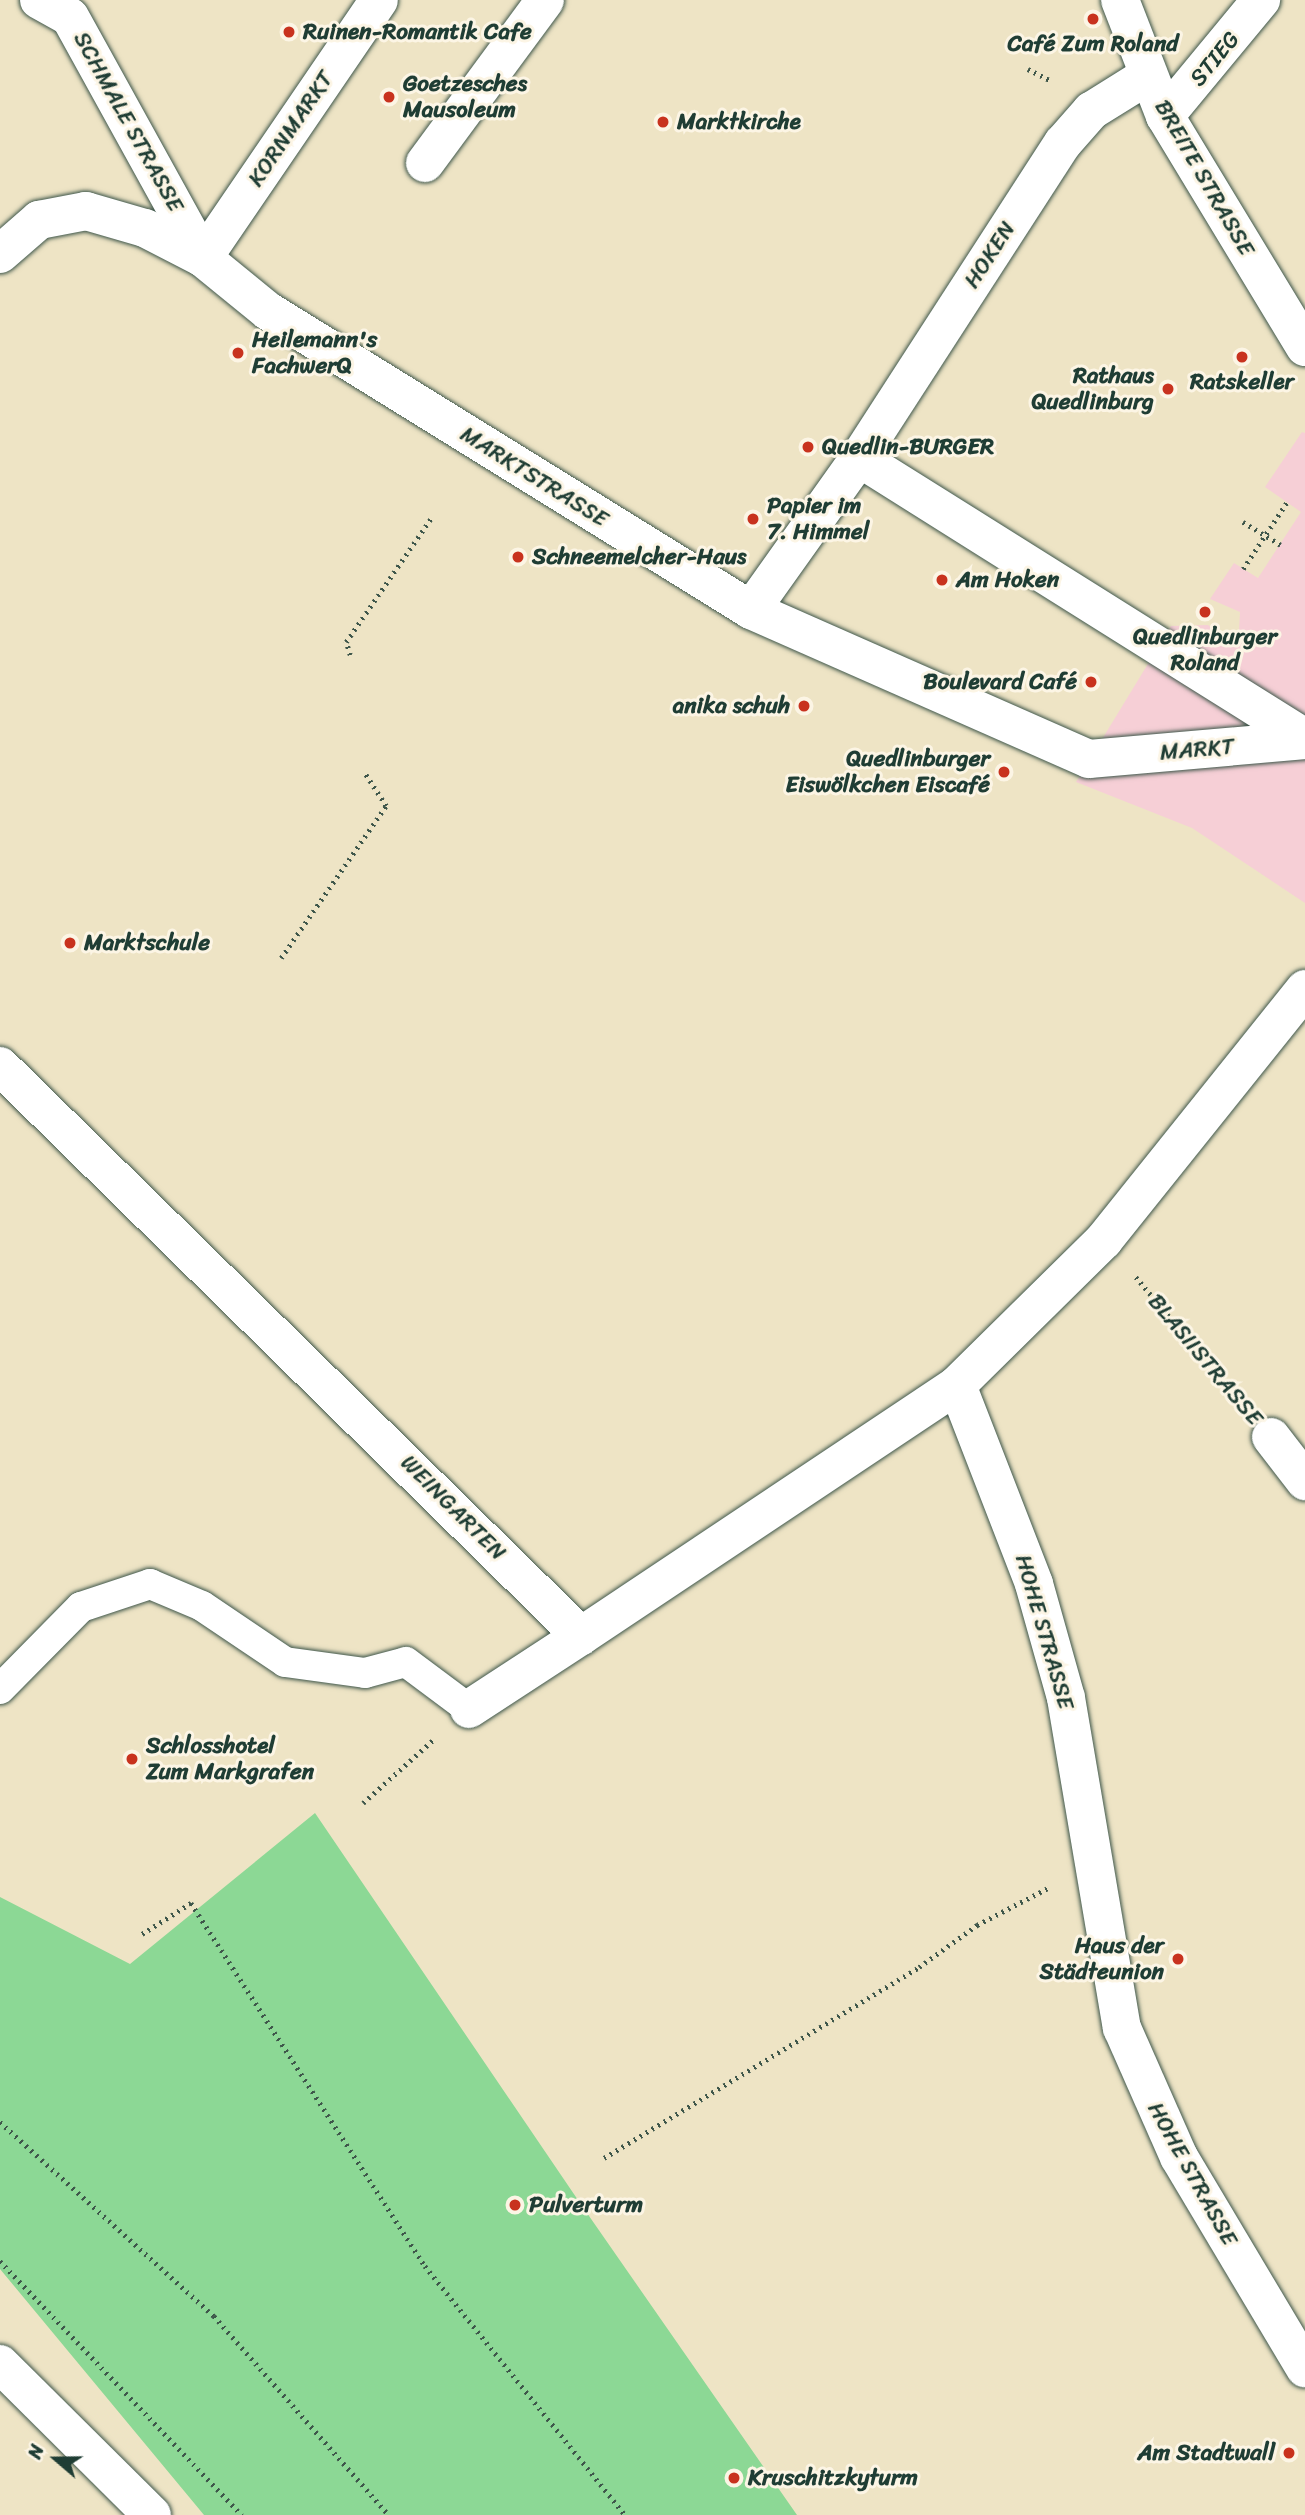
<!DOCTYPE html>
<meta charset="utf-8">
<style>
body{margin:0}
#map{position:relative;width:1305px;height:2515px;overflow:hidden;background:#eee4c5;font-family:Sriracha,sans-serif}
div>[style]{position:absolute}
.built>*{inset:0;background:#f6cfd6}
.green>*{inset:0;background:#8cd895}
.path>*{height:4.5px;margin-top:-2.25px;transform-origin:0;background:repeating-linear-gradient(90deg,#3e564a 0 2px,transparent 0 7px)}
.roads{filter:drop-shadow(0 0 2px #3e564a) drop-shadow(0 0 2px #3e564a)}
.service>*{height:30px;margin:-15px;padding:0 15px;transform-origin:15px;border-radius:15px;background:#fff}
.pedestrian>*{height:38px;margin:-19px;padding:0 19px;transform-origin:19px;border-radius:19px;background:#fff}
.minor>*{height:38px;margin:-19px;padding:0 19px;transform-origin:19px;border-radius:19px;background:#fff}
.dots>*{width:19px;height:19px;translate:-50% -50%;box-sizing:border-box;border:4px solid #fcf5e5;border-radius:50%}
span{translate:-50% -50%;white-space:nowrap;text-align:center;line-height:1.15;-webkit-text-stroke:6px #fcf5e5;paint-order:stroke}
.poi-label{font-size:23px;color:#1f3d34;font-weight:700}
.left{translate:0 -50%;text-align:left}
.right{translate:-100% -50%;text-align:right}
.street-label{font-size:23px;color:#1f3d34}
.north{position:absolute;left:21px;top:2424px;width:70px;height:70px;-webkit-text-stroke:5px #fcf5e5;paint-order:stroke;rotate:290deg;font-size:19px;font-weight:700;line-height:28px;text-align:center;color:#1f3d34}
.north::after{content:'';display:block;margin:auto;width:24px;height:32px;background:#1f3d34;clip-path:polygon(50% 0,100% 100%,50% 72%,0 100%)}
</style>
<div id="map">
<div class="built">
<div style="clip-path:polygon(1302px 432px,1305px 433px,1305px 903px,1192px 828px,1076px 782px,1171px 626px,1208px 625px,1226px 638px,1239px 631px,1240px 612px,1210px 599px,1234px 563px,1258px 578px,1301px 512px,1265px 487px)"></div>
</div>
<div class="green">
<div style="clip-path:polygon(315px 1813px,580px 2203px,797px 2515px,204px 2515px,0 2269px,0 1897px,130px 1964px)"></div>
</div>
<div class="path">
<div style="left:1028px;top:69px;width:27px;rotate:27deg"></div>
<div style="left:1243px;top:522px;width:44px;rotate:31.2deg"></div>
<div style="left:1243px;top:569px;width:80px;rotate:-56.7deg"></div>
<div style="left:350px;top:655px;width:14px;rotate:-107deg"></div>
<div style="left:346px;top:642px;width:152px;rotate:-55.5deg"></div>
<div style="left:281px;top:958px;width:185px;rotate:-55.4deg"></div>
<div style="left:386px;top:806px;width:40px;rotate:-122.9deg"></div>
<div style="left:1136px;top:1277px;width:163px;rotate:50deg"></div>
<div style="left:363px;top:1803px;width:94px;rotate:-42deg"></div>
<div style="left:142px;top:1934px;width:58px;rotate:-32.3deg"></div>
<div style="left:191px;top:1903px;width:432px;rotate:57.2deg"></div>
<div style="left:425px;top:2266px;width:319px;rotate:51.2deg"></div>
<div style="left:0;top:2122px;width:289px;rotate:42.2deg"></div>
<div style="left:214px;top:2316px;width:265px;rotate:48.7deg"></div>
<div style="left:604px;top:2158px;width:368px;rotate:-31.2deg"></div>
<div style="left:919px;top:1967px;width:72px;rotate:-35.9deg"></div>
<div style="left:977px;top:1925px;width:80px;rotate:-27.5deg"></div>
<div style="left:0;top:2261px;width:351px;rotate:46.4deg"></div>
</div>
<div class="roads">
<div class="service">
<div style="left:0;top:1689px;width:115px;rotate:-45.4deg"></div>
<div style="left:81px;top:1607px;width:73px;rotate:-18.4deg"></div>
<div style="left:150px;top:1584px;width:56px;rotate:22.9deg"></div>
<div style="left:202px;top:1606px;width:100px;rotate:34deg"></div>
<div style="left:285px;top:1662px;width:81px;rotate:7.8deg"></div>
<div style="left:365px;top:1673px;width:42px;rotate:-15deg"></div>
<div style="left:406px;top:1662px;width:79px;rotate:36.7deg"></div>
</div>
<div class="pedestrian">
<div style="left:1120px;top:0;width:124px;rotate:68.8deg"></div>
<div style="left:1165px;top:116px;width:270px;rotate:58.8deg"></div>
<div style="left:70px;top:17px;width:275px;rotate:61.1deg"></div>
<div style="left:203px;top:258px;width:312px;rotate:-55.7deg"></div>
<div style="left:1165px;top:116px;width:151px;rotate:-50.4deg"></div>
<div style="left:425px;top:163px;width:202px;rotate:-53.6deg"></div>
<div style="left:0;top:254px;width:52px;rotate:-41.1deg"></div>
<div style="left:39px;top:220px;width:48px;rotate:-10.8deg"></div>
<div style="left:86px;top:211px;width:61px;rotate:16.1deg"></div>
<div style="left:145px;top:228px;width:65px;rotate:27.3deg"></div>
<div style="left:203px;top:258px;width:84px;rotate:39.2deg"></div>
<div style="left:268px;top:311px;width:568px;rotate:31.76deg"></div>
<div style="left:751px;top:610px;width:369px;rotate:23.8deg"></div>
<div style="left:1089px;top:759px;width:217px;rotate:-5deg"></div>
<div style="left:859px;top:458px;width:527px;rotate:32.12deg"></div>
<div style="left:751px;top:610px;width:186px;rotate:-54.6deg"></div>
<div style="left:859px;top:458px;width:375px;rotate:-57.1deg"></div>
<div style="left:1063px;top:143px;width:43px;rotate:-48.8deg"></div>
<div style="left:1091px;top:111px;width:66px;rotate:-32deg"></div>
</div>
<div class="minor">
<div style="left:39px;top:0;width:35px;rotate:29deg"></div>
<div style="left:1305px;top:989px;width:322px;rotate:128.7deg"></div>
<div style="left:1104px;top:1240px;width:206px;rotate:135.4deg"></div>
<div style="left:957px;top:1385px;width:213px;rotate:68.8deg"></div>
<div style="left:1034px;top:1584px;width:118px;rotate:74.3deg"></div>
<div style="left:1066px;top:1698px;width:335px;rotate:80.4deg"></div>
<div style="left:1122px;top:2028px;width:141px;rotate:66.2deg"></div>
<div style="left:1179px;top:2157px;width:246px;rotate:59.2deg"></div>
<div style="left:0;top:1066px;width:814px;rotate:44.45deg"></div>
<div style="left:581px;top:1636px;width:452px;rotate:-33.7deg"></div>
<div style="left:1271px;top:1437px;width:56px;rotate:52.3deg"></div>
<div style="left:469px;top:1709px;width:134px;rotate:-33.1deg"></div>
<div style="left:0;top:2364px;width:214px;rotate:44.8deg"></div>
</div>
</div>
<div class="dots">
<div style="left:1093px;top:19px;background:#c8321e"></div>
<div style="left:289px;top:32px;background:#c8321e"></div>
<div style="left:389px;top:97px;background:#c8321e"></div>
<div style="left:663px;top:122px;background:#c8321e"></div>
<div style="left:238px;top:353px;background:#c8321e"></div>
<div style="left:1242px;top:357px;background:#c8321e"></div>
<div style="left:1168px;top:389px;background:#c8321e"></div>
<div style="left:808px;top:447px;background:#c8321e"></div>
<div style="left:753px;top:519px;background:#c8321e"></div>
<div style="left:518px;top:557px;background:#c8321e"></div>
<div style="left:942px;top:580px;background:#c8321e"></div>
<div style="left:1205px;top:612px;background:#c8321e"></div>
<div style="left:1091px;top:682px;background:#c8321e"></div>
<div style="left:804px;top:706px;background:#c8321e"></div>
<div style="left:1004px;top:772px;background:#c8321e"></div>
<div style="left:70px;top:943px;background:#c8321e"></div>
<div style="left:132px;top:1759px;background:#c8321e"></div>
<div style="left:1178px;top:1959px;background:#c8321e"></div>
<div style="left:515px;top:2205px;background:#c8321e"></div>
<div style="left:1289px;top:2453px;background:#c8321e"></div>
<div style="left:734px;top:2478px;background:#c8321e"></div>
</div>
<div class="poi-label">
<span class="left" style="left:303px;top:32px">Ruinen-Romantik Cafe</span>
<span style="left:1093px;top:44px">Café Zum Roland</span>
<span class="left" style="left:403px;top:97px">Goetzesches<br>Mausoleum</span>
<span class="left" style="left:677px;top:122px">Marktkirche</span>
<span class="left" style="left:252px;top:353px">Heilemann's<br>FachwerQ</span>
<span class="right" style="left:1154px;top:389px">Rathaus<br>Quedlinburg</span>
<span style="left:1242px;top:382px">Ratskeller</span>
<span class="left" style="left:822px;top:447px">Quedlin-BURGER</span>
<span class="left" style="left:767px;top:519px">Papier im<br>7. Himmel</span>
<span class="left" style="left:532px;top:557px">Schneemelcher-Haus</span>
<span class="left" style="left:956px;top:580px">Am Hoken</span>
<span style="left:1205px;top:650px">Quedlinburger<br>Roland</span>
<span class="right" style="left:1077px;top:682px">Boulevard Café</span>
<span class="right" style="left:790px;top:706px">anika schuh</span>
<span class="right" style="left:990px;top:772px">Quedlinburger<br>Eiswölkchen Eiscafé</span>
<span class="left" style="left:84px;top:943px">Marktschule</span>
<span class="left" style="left:146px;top:1759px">Schlosshotel<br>Zum Markgrafen</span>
<span class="right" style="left:1164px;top:1959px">Haus der<br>Städteunion</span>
<span class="left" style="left:529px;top:2205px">Pulverturm</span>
<span class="right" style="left:1275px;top:2453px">Am Stadtwall</span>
<span class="left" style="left:748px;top:2478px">Kruschitzkyturm</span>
</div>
<div class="street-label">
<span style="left:1215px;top:59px;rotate:-50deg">STIEG</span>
<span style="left:128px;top:122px;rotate:61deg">SCHMALE STRASSE</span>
<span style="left:291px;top:129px;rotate:-56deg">KORNMARKT</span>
<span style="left:1204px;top:178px;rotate:60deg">BREITE STRASSE</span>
<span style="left:990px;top:255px;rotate:-57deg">HOKEN</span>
<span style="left:534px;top:477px;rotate:32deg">MARKTSTRASSE</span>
<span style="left:1197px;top:750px;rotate:-5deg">MARKT</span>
<span style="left:1205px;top:1360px;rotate:50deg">BLASIISTRASSE</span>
<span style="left:453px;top:1508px;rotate:45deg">WEINGARTEN</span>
<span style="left:1044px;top:1632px;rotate:74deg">HOHE STRASSE</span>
<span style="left:1192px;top:2174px;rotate:61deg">HOHE STRASSE</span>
</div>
<div class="north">N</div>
</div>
